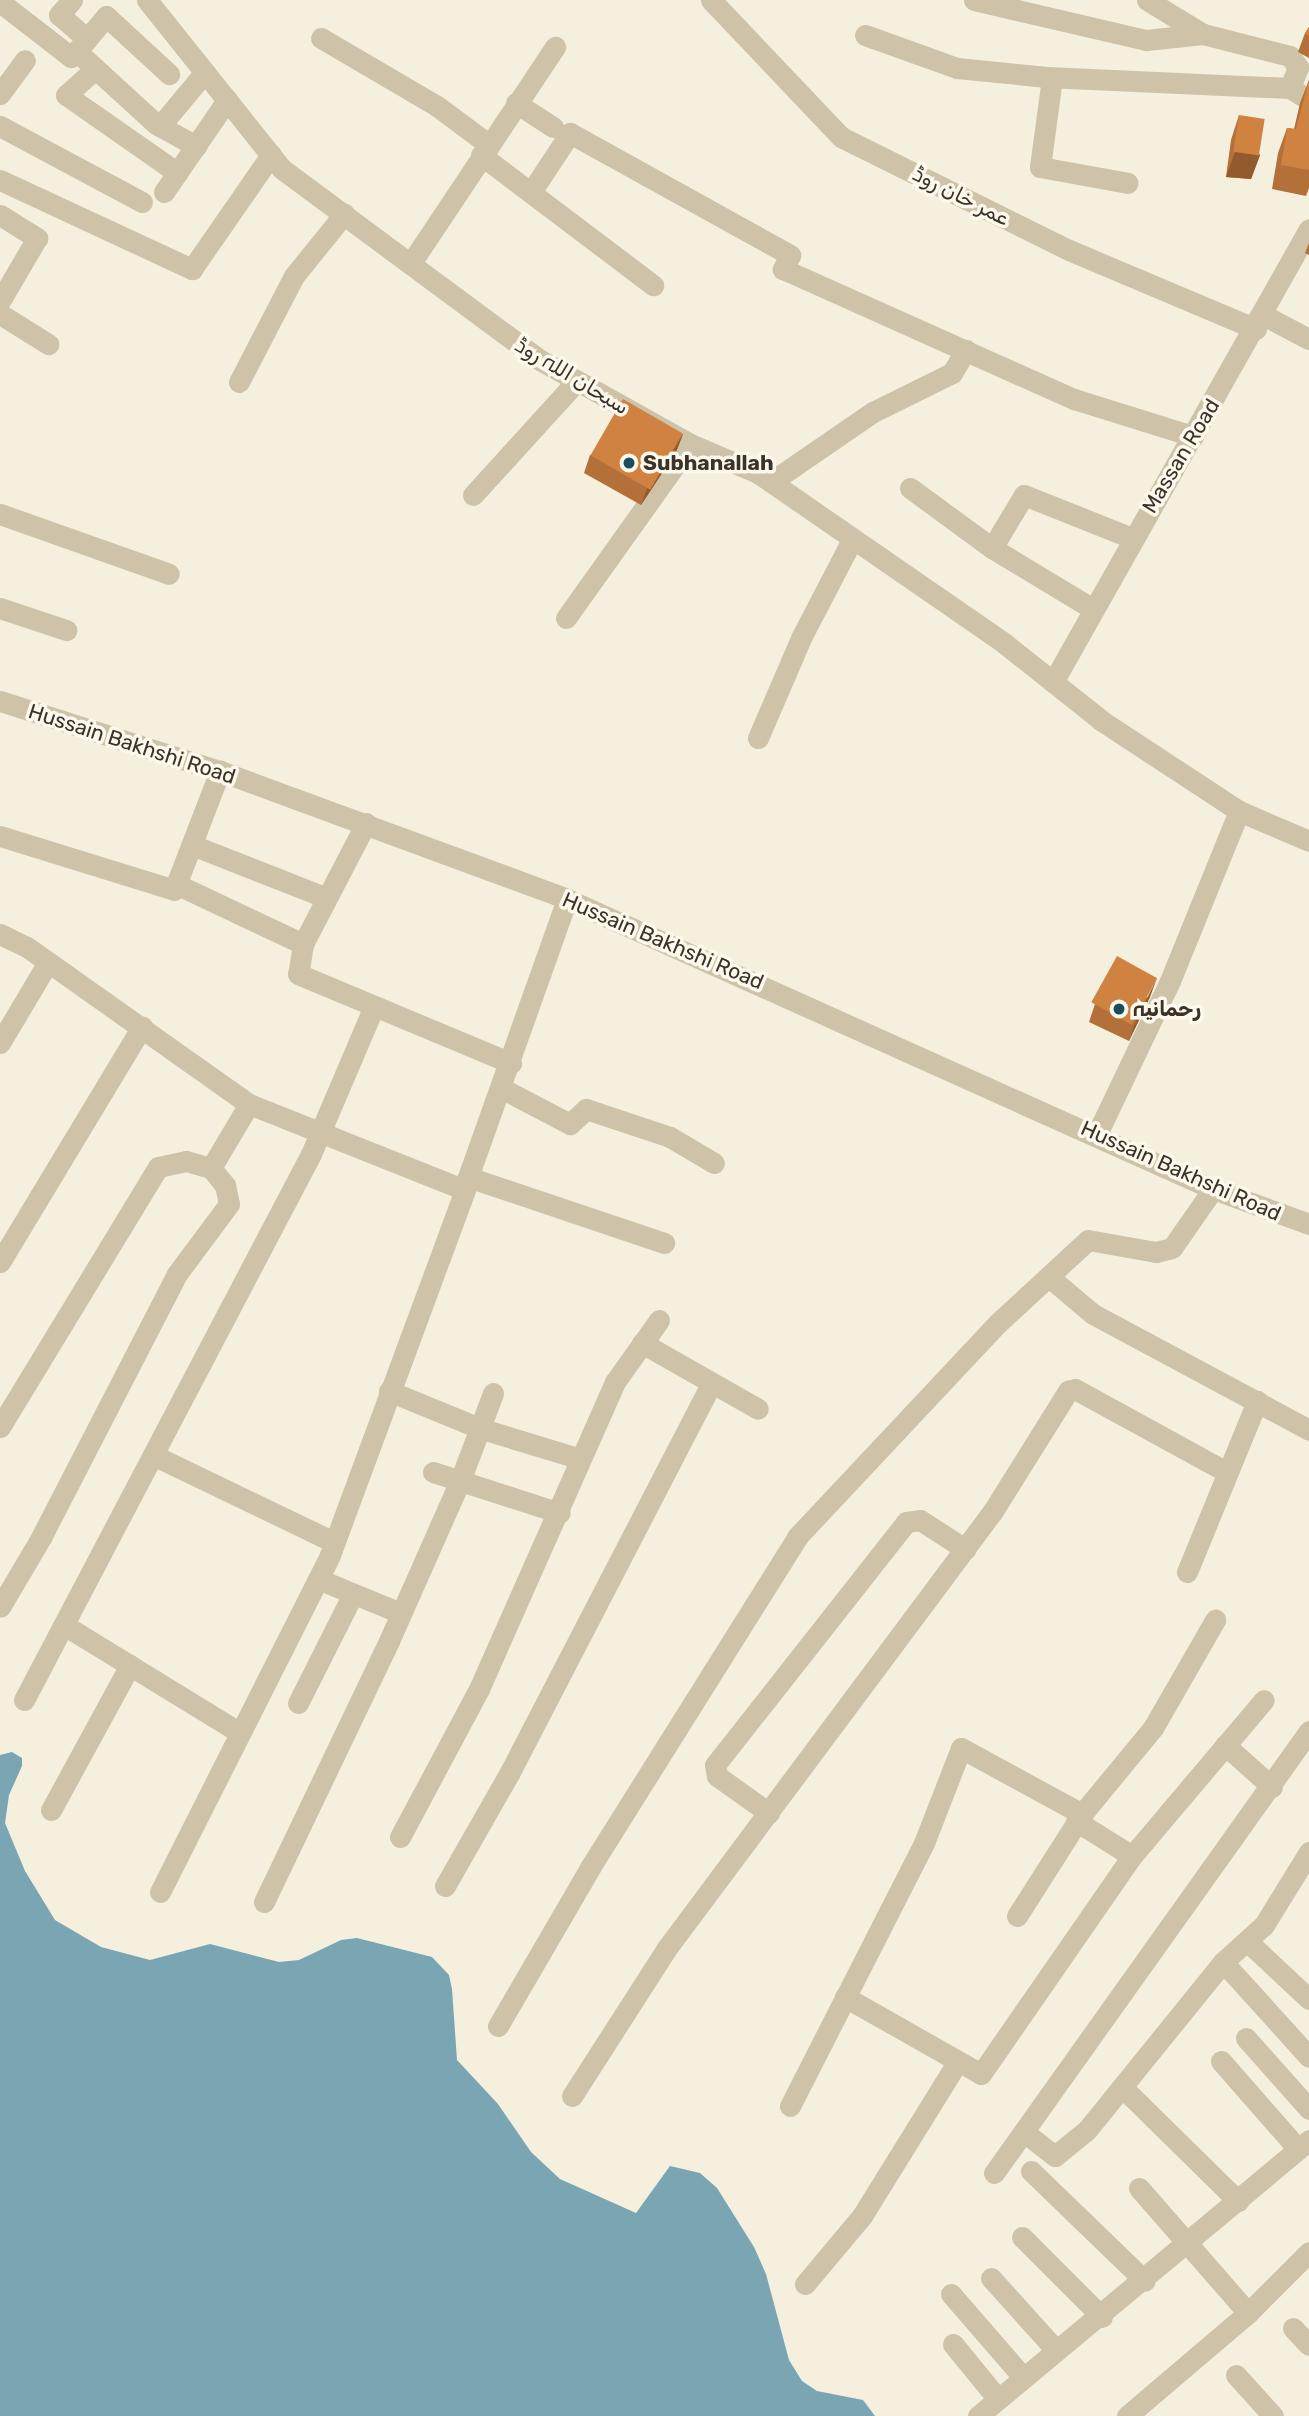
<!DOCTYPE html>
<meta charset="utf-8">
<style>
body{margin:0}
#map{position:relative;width:1309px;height:2416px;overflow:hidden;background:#f5efde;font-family:Rubik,Cairo,sans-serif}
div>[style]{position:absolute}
.water>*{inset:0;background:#7aa6b4}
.minor>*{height:21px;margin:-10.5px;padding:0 10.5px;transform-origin:10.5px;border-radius:10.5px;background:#cec2a9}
.wall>*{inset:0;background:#b37038}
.shaded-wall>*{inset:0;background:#925b2e}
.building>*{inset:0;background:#d08241;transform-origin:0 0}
.dots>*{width:19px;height:19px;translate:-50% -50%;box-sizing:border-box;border:4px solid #fcf8eb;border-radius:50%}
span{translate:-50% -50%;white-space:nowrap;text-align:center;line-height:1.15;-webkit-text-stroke:7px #fcf8eb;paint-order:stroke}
.street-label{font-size:21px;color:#3b3229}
.poi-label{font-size:21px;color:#3b3229;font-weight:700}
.left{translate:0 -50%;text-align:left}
</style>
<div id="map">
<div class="water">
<div style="clip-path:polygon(12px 1752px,22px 1758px,22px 1766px,9px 1795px,5px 1823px,25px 1871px,55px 1920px,101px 1947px,150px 1960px,210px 1944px,279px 1962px,299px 1960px,341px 1940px,357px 1938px,432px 1957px,449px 1975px,452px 1989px,457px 2060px,498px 2104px,531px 2152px,560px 2179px,636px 2213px,670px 2166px,700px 2173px,717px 2188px,754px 2247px,766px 2274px,789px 2360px,802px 2381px,817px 2391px,863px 2400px,875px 2416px,0 2416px,0 1755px)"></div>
</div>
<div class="minor">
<div style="left:147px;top:0;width:216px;rotate:51.4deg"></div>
<div style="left:282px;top:169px;width:321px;rotate:36.5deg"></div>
<div style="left:540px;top:360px;width:172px;rotate:29.2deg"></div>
<div style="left:690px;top:444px;width:74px;rotate:23.1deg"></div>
<div style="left:758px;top:473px;width:299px;rotate:34.6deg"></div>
<div style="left:1004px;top:643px;width:125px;rotate:38.5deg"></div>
<div style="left:1102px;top:721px;width:164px;rotate:33.3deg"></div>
<div style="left:1239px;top:811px;width:76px;rotate:23.2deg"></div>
<div style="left:711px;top:0;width:189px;rotate:46.5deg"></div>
<div style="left:841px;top:137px;width:254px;rotate:26.4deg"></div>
<div style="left:1069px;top:250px;width:203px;rotate:22.9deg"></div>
<div style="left:974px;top:0;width:177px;rotate:13.1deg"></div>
<div style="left:1146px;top:40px;width:57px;rotate:-6deg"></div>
<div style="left:1147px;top:0;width:66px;rotate:31.3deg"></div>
<div style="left:1203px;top:34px;width:90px;rotate:14.2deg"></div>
<div style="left:1290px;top:56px;width:14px;rotate:54deg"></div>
<div style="left:1298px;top:67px;width:22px;rotate:111deg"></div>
<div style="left:0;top:2px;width:90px;rotate:37.8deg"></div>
<div style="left:71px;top:57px;width:24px;rotate:-48deg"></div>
<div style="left:87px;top:39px;width:37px;rotate:-139deg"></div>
<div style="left:59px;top:15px;width:20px;rotate:-49deg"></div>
<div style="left:865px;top:35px;width:98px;rotate:19.7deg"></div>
<div style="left:957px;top:68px;width:90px;rotate:5.7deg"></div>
<div style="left:1047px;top:77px;width:243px;rotate:2.6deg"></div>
<div style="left:1290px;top:88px;width:22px;rotate:32deg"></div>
<div style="left:321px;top:38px;width:134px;rotate:30.4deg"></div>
<div style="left:437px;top:106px;width:64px;rotate:36.7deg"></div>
<div style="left:87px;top:39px;width:30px;rotate:-50deg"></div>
<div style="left:106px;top:16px;width:86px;rotate:42.6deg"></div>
<div style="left:85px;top:59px;width:96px;rotate:42.5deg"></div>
<div style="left:156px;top:124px;width:46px;rotate:28.8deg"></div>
<div style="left:95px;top:69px;width:39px;rotate:138deg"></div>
<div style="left:66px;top:95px;width:136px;rotate:34.9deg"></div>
<div style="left:1052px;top:78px;width:90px;rotate:97.7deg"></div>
<div style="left:1040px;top:167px;width:89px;rotate:10.3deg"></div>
<div style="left:0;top:94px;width:42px;rotate:-53.7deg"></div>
<div style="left:516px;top:103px;width:44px;rotate:33deg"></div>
<div style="left:0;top:126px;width:161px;rotate:28.2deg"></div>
<div style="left:160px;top:126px;width:70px;rotate:-50.2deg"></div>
<div style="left:481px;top:155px;width:216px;rotate:37.1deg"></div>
<div style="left:0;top:180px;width:212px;rotate:24.9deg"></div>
<div style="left:192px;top:269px;width:139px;rotate:-55.3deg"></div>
<div style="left:164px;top:192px;width:112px;rotate:-55.6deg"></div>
<div style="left:531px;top:192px;width:71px;rotate:-56.5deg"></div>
<div style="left:570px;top:133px;width:252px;rotate:29deg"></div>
<div style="left:790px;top:255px;width:16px;rotate:117deg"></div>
<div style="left:783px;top:269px;width:319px;rotate:24.1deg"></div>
<div style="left:1074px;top:399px;width:125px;rotate:17.3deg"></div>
<div style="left:0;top:215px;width:44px;rotate:31.9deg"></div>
<div style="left:37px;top:238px;width:73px;rotate:120.4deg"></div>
<div style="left:411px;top:263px;width:260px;rotate:-56.3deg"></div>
<div style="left:0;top:314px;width:57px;rotate:32deg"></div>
<div style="left:1263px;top:315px;width:52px;rotate:27.6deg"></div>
<div style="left:239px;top:382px;width:119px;rotate:-62.6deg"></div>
<div style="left:294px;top:276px;width:80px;rotate:-51.1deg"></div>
<div style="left:771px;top:482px;width:124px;rotate:-34.5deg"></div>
<div style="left:873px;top:412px;width:88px;rotate:-26.3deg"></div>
<div style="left:952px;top:373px;width:27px;rotate:-59deg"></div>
<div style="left:910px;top:488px;width:102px;rotate:36.2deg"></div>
<div style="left:992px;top:548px;width:118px;rotate:31.1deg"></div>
<div style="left:473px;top:495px;width:153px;rotate:-47.7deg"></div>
<div style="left:0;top:514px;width:179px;rotate:19.5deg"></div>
<div style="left:992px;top:548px;width:62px;rotate:-58.9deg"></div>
<div style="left:1024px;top:495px;width:116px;rotate:21.7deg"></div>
<div style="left:0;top:608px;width:70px;rotate:18.4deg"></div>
<div style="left:566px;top:618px;width:214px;rotate:-54.5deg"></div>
<div style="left:1053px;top:682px;width:520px;rotate:-60.53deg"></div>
<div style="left:0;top:701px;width:231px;rotate:17.7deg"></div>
<div style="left:220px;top:771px;width:370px;rotate:20.2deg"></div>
<div style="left:567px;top:899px;width:708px;rotate:24.18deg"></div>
<div style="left:1213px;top:1189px;width:102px;rotate:20deg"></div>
<div style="left:758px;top:738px;width:111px;rotate:-66.7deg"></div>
<div style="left:802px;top:636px;width:108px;rotate:-62.5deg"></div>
<div style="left:366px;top:823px;width:136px;rotate:117.5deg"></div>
<div style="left:303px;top:944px;width:30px;rotate:99deg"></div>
<div style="left:298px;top:974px;width:231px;rotate:22.7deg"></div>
<div style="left:0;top:836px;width:182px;rotate:17.2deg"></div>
<div style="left:174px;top:890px;width:128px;rotate:-68.9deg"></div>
<div style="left:192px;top:845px;width:143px;rotate:21.4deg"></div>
<div style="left:176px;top:884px;width:140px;rotate:25.3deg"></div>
<div style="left:0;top:934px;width:30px;rotate:26deg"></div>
<div style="left:27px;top:947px;width:272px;rotate:35.3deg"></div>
<div style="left:249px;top:1104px;width:232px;rotate:21.7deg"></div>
<div style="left:465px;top:1190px;width:13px;rotate:-77deg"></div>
<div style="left:468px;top:1177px;width:207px;rotate:18.6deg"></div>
<div style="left:0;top:1043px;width:94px;rotate:-59.3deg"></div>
<div style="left:501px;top:1088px;width:78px;rotate:27.6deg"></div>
<div style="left:570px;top:1124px;width:22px;rotate:-43deg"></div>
<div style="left:586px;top:1109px;width:89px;rotate:18.4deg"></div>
<div style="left:670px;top:1137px;width:51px;rotate:30.6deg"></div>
<div style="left:1097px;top:1134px;width:170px;rotate:-64.5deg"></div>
<div style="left:1170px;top:981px;width:183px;rotate:-67.9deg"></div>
<div style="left:211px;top:1168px;width:74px;rotate:-59.3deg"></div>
<div style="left:468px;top:1177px;width:295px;rotate:-70.4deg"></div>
<div style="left:0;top:1262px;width:275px;rotate:-58.9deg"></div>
<div style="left:1049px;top:1277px;width:57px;rotate:40.1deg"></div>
<div style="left:1093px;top:1314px;width:245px;rotate:28.2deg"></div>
<div style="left:642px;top:1343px;width:133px;rotate:29.6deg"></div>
<div style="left:389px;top:1391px;width:97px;rotate:22.3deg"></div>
<div style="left:479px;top:1428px;width:103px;rotate:16.9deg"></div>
<div style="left:0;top:1427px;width:304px;rotate:-58.7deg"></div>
<div style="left:158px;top:1167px;width:29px;rotate:-12deg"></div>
<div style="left:186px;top:1161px;width:26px;rotate:16deg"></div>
<div style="left:211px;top:1168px;width:22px;rotate:51deg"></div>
<div style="left:225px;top:1185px;width:19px;rotate:78deg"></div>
<div style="left:229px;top:1204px;width:87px;rotate:126.6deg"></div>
<div style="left:177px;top:1274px;width:295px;rotate:117.3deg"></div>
<div style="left:42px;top:1536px;width:82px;rotate:120.6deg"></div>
<div style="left:153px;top:1455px;width:201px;rotate:25.7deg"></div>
<div style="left:433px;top:1472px;width:133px;rotate:17.9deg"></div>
<div style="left:1187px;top:1572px;width:185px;rotate:-67.7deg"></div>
<div style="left:318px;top:1579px;width:87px;rotate:22.4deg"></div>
<div style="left:64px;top:1625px;width:206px;rotate:31.5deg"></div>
<div style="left:24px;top:1700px;width:617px;rotate:-62.27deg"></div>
<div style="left:311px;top:1154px;width:161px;rotate:-66.9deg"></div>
<div style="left:298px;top:1703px;width:122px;rotate:-63.2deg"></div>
<div style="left:1225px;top:1745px;width:63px;rotate:41.8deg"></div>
<div style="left:51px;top:1810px;width:165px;rotate:-61.4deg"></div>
<div style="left:769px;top:1813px;width:64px;rotate:-144.6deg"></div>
<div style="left:717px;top:1776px;width:11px;rotate:-100deg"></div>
<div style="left:715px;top:1765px;width:309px;rotate:-51.8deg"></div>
<div style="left:906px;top:1522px;width:14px;rotate:-8deg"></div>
<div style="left:920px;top:1520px;width:54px;rotate:32.8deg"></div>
<div style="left:1076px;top:1821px;width:66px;rotate:32deg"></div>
<div style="left:400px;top:1837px;width:168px;rotate:-61.9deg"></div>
<div style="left:479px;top:1689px;width:336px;rotate:-66.1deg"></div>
<div style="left:615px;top:1382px;width:76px;rotate:-54.6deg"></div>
<div style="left:445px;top:1886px;width:131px;rotate:-60.3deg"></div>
<div style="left:510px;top:1772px;width:436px;rotate:-62.6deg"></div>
<div style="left:160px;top:1892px;width:377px;rotate:-63.2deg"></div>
<div style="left:330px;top:1555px;width:389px;rotate:-69.7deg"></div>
<div style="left:264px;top:1902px;width:289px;rotate:-64.4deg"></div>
<div style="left:389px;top:1641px;width:175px;rotate:-66.1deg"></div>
<div style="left:460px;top:1481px;width:94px;rotate:-69.4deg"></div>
<div style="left:1017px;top:1916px;width:121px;rotate:-57.5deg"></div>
<div style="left:1082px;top:1814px;width:112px;rotate:-50.5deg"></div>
<div style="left:1153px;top:1728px;width:125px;rotate:-60.1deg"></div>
<div style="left:1247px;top:1941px;width:85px;rotate:43.1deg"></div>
<div style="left:1223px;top:1962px;width:128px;rotate:47.8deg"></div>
<div style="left:845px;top:1997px;width:156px;rotate:29.5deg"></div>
<div style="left:981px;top:2074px;width:265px;rotate:-55.3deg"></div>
<div style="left:1132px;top:1856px;width:204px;rotate:-49.8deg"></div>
<div style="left:498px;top:2026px;width:185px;rotate:-59.8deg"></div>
<div style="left:591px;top:1866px;width:388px;rotate:-57.9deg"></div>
<div style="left:797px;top:1537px;width:294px;rotate:-46.8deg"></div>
<div style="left:998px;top:1323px;width:122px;rotate:-42.7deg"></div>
<div style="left:1088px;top:1240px;width:69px;rotate:10deg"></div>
<div style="left:1156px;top:1252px;width:16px;rotate:-14deg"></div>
<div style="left:1172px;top:1248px;width:72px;rotate:-55.2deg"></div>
<div style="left:1246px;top:2038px;width:95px;rotate:48.4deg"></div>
<div style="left:1221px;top:2061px;width:117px;rotate:48.8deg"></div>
<div style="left:1122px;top:2087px;width:163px;rotate:44.5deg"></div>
<div style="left:572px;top:2096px;width:176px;rotate:-57.3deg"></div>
<div style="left:667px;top:1948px;width:545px;rotate:-53.28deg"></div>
<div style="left:993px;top:1511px;width:142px;rotate:-58deg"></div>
<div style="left:1068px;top:1391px;width:7px;rotate:-16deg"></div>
<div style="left:1075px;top:1389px;width:171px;rotate:28.7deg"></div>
<div style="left:790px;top:2106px;width:295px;rotate:-63deg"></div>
<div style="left:924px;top:1843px;width:102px;rotate:-68.7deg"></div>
<div style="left:961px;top:1748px;width:138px;rotate:28.6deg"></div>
<div style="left:1024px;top:2132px;width:39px;rotate:38deg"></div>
<div style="left:1055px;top:2156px;width:41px;rotate:-39.1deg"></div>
<div style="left:1087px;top:2130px;width:216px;rotate:-51deg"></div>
<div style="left:1223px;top:1962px;width:55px;rotate:-42.1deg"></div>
<div style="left:1264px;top:1925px;width:86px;rotate:-58.3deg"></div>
<div style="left:1031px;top:2171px;width:158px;rotate:44deg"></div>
<div style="left:994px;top:2173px;width:543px;rotate:-54.52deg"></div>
<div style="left:1139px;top:2188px;width:166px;rotate:48.9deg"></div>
<div style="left:1022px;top:2237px;width:113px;rotate:45deg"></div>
<div style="left:991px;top:2278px;width:96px;rotate:48deg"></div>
<div style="left:805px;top:2284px;width:89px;rotate:-50deg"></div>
<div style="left:862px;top:2216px;width:182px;rotate:-58.2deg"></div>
<div style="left:951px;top:2294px;width:110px;rotate:49.1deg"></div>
<div style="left:1293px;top:2328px;width:23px;rotate:47deg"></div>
<div style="left:953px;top:2344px;width:70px;rotate:50.8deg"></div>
<div style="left:1236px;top:2375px;width:55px;rotate:47.9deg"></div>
<div style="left:978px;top:2416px;width:431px;rotate:-39.8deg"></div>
<div style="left:1127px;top:2416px;width:159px;rotate:-40.4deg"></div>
<div style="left:1248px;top:2313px;width:86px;rotate:-45deg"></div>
</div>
<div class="wall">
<div style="clip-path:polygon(1309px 27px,1309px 58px,1298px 52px,1305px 33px)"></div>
<div style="clip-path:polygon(1309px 80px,1309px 188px,1306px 196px,1272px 189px,1278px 153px,1287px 128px,1294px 129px,1300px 103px)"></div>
<div style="clip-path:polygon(1239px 115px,1260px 155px,1251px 179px,1226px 177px,1231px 140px)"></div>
<div style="clip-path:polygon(1309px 243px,1309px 255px,1305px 253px)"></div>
<div style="clip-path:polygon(683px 434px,676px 452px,641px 505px,584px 473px,590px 455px)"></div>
<div style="clip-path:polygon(1150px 997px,1129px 1041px,1089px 1022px,1095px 1004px)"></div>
</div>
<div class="shaded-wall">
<div style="clip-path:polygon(1235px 152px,1260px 155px,1251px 179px,1226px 177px)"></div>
<div style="clip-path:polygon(683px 434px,676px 452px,641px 505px,648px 486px)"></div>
<div style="clip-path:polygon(1157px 978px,1150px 997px,1129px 1041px,1135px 1023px)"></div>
</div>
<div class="building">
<div style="clip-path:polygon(1309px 27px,1309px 36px,1305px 33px)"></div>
<div style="clip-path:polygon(1309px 80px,1309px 170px,1281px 165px,1287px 128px,1296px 129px)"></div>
<div style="left:1239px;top:115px;width:26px;height:37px;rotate:9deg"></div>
<div style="left:623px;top:399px;width:69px;height:65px;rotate:30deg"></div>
<div style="left:1117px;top:956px;width:46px;height:53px;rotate:29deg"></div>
</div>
<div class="dots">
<div style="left:629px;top:463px;background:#1a4d60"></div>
<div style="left:1119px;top:1009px;background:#1a4d60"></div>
</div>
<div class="street-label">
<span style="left:961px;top:196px;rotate:27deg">عمر خان روڈ</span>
<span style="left:572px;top:376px;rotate:31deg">سبحان اللہ روڈ</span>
<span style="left:1181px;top:456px;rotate:-59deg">Massan Road</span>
<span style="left:132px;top:744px;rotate:18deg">Hussain Bakhshi Road</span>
<span style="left:663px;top:941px;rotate:23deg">Hussain Bakhshi Road</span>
<span style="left:1181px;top:1171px;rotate:24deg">Hussain Bakhshi Road</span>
</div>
<div class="poi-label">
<span class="left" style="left:643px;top:463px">Subhanallah</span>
<span class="left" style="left:1133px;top:1009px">رحمانیہ</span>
</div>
</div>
